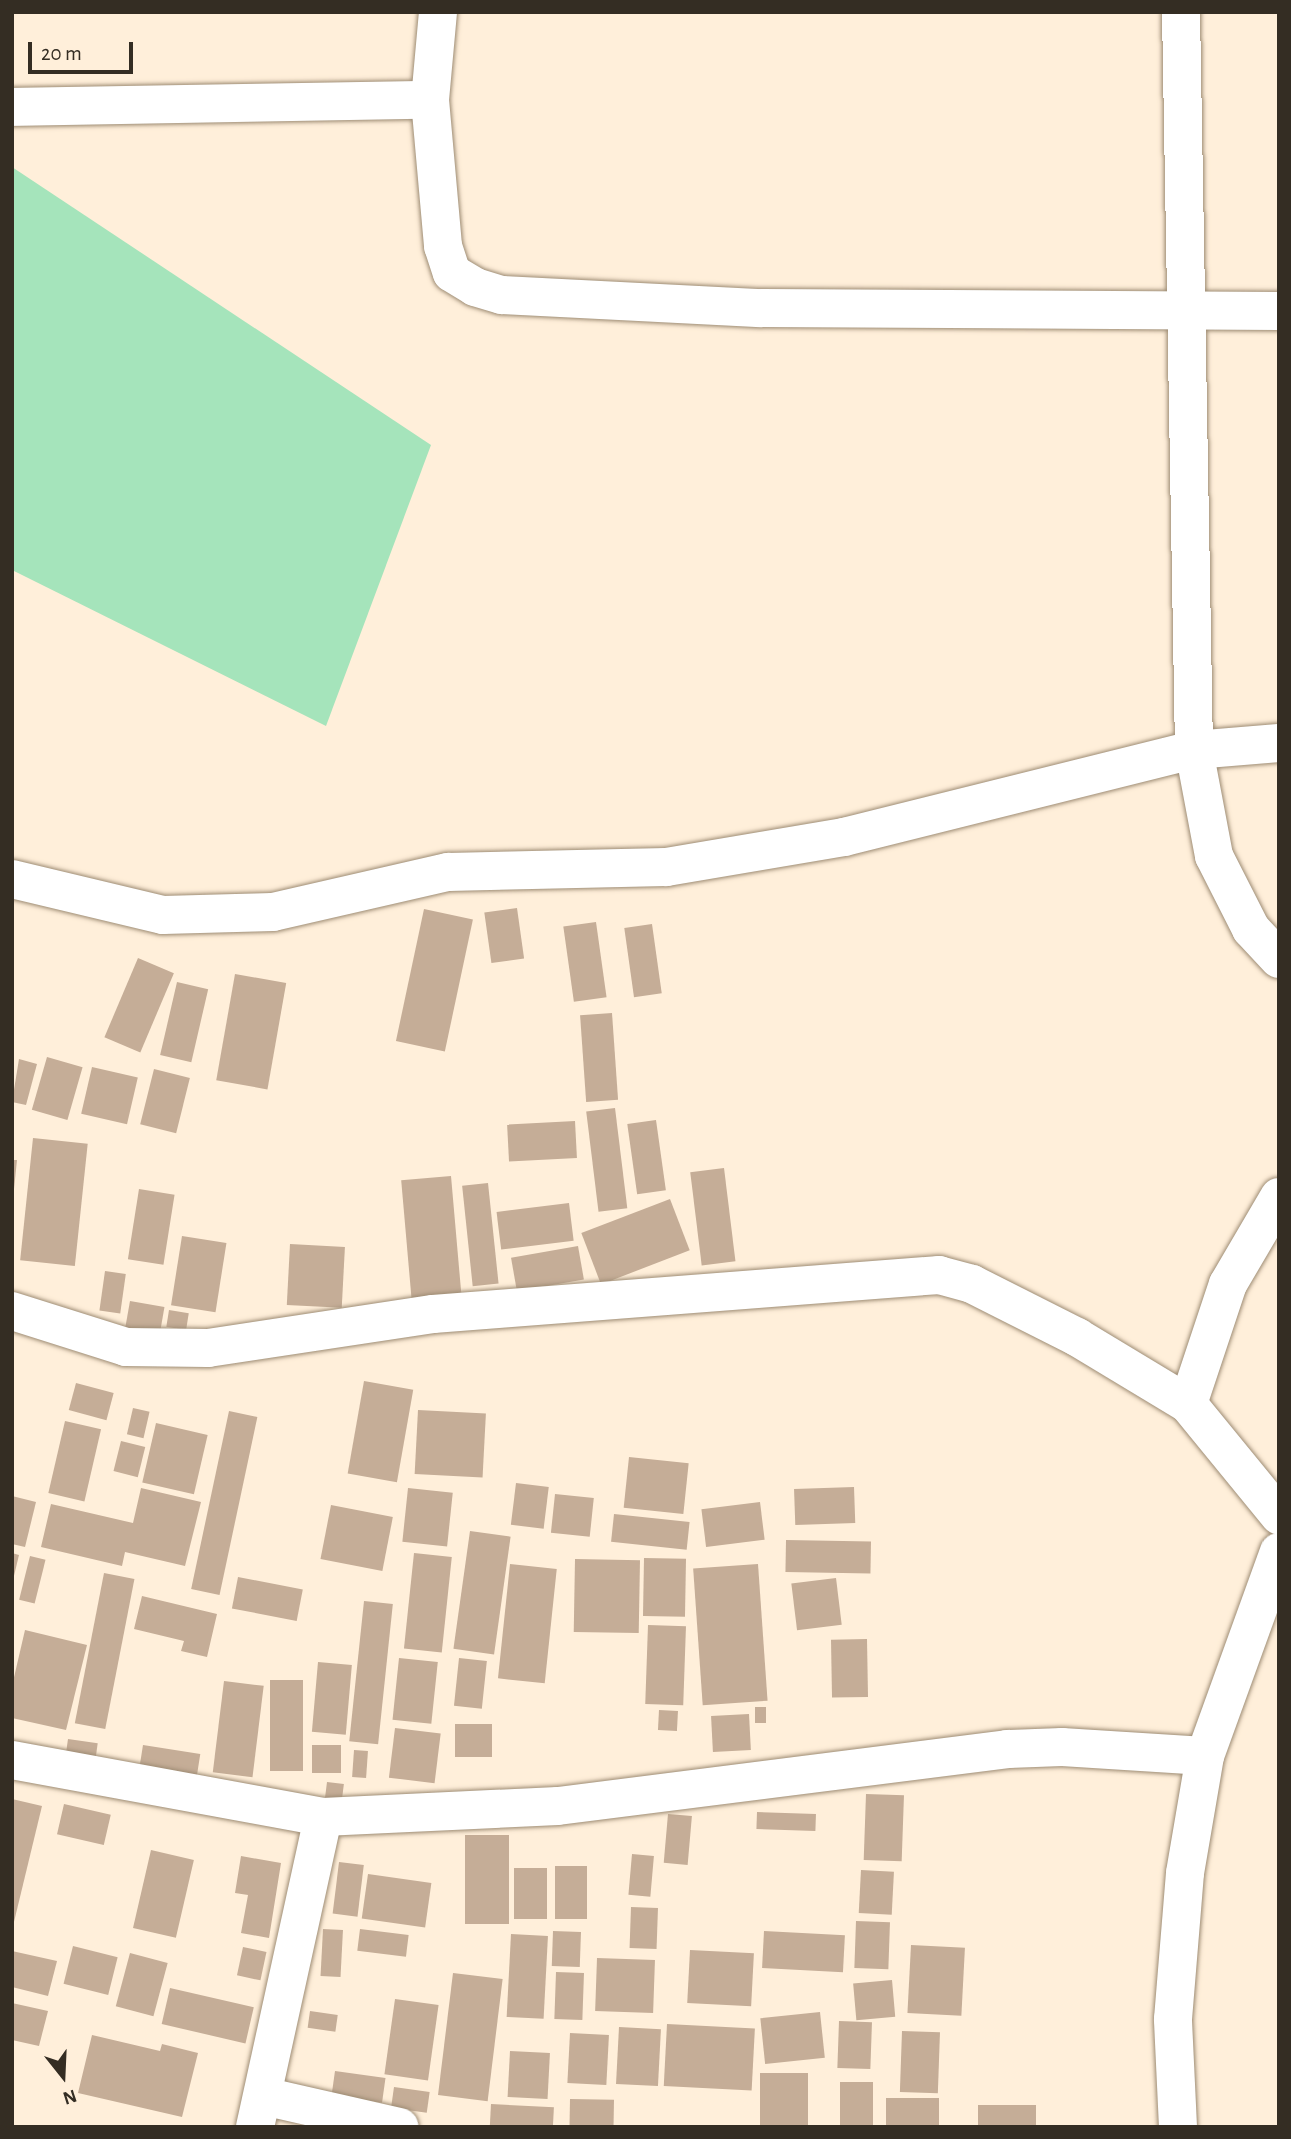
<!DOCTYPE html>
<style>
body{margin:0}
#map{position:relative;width:1291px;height:2139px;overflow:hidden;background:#ffefda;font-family:"Alegreya Sans",sans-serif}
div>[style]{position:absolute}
.green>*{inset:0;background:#a5e4bb}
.building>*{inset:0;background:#c5ad97;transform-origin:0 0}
.roads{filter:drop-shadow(0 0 2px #9e8c74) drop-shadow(0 0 2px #9e8c74)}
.minor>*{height:38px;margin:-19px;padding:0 19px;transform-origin:19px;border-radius:19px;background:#fff}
span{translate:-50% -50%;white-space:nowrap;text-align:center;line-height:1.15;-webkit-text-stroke:6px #ffefda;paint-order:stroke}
.frame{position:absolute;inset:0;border:14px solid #342d23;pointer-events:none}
.north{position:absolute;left:28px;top:2041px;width:70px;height:70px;-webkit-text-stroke:5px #ffefda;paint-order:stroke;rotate:162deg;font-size:19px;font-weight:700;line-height:28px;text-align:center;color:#342d23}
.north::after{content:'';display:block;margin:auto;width:24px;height:32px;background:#342d23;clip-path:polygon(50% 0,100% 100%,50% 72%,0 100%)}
.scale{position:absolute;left:28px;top:42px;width:105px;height:32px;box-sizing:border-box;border:4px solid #342d23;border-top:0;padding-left:9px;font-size:21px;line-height:24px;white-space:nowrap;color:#342d23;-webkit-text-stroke:5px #ffefda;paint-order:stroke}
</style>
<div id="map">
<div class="green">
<div style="clip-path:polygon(12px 167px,431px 445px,326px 726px,12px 570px)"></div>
</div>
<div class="building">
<div style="left:517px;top:908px;width:51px;height:33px;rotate:82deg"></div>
<div style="left:424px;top:909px;width:50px;height:135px;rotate:12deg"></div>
<div style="left:596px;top:922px;width:76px;height:33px;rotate:82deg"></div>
<div style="left:652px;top:924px;width:70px;height:28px;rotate:82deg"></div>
<div style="left:138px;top:958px;width:39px;height:86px;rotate:23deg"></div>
<div style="left:235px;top:974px;width:52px;height:108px;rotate:10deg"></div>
<div style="left:177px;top:982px;width:32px;height:75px;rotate:13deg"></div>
<div style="left:612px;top:1013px;width:87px;height:32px;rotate:86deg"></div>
<div style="left:47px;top:1057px;width:37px;height:55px;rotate:16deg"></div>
<div style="clip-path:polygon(19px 1059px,37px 1064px,26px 1105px,12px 1102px)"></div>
<div style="left:92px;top:1067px;width:47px;height:48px;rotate:13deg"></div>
<div style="left:154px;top:1069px;width:37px;height:57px;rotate:14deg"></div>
<div style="left:615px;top:1108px;width:101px;height:29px;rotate:83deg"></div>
<div style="left:656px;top:1120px;width:71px;height:29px;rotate:82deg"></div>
<div style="left:575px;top:1121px;width:37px;height:68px;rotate:87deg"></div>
<div style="left:33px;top:1138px;width:55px;height:123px;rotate:6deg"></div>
<div style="clip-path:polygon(12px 1160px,17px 1160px,14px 1189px,12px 1189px)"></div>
<div style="left:724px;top:1168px;width:94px;height:34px;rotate:83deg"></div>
<div style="left:451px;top:1176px;width:120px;height:50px;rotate:85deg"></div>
<div style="left:488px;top:1183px;width:101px;height:26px;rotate:84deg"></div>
<div style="left:139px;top:1189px;width:36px;height:71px;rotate:9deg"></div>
<div style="left:670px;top:1199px;width:55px;height:95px;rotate:69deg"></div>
<div style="left:569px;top:1203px;width:38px;height:73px;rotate:83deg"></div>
<div style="left:182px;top:1236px;width:45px;height:70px;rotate:9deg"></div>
<div style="left:290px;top:1244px;width:55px;height:61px;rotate:3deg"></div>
<div style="left:578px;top:1246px;width:34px;height:68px;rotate:80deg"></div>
<div style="left:105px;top:1271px;width:21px;height:40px;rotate:8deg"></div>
<div style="left:130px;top:1301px;width:35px;height:27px;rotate:10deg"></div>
<div style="left:169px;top:1310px;width:20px;height:17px;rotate:9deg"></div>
<div style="left:364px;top:1381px;width:50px;height:94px;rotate:10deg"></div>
<div style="left:76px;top:1383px;width:39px;height:28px;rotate:15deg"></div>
<div style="left:133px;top:1408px;width:17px;height:27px;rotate:13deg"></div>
<div style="left:418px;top:1410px;width:68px;height:64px;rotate:3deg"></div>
<div style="left:229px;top:1411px;width:29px;height:182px;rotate:12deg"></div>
<div style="left:65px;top:1421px;width:37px;height:74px;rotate:13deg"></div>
<div style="left:156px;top:1423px;width:53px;height:61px;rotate:13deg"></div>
<div style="left:121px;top:1441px;width:25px;height:31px;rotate:14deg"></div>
<div style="left:629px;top:1457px;width:60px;height:51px;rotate:6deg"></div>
<div style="left:516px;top:1483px;width:33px;height:42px;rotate:7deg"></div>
<div style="left:854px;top:1487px;width:36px;height:60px;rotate:88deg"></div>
<div style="clip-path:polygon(141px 1488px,201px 1502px,185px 1566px,125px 1552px,122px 1566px,41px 1547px,51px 1504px,133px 1523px)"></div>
<div style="left:408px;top:1488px;width:45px;height:54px;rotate:6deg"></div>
<div style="left:555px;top:1494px;width:39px;height:39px;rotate:6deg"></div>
<div style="clip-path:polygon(12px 1496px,36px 1502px,25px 1547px,12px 1544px)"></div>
<div style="left:760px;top:1502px;width:38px;height:59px;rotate:83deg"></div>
<div style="left:331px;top:1505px;width:63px;height:55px;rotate:11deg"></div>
<div style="left:614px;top:1514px;width:76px;height:28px;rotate:6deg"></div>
<div style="left:470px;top:1531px;width:41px;height:119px;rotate:8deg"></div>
<div style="left:786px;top:1540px;width:85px;height:32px;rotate:1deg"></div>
<div style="clip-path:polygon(12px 1553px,19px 1555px,13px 1580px,12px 1579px)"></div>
<div style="left:414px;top:1553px;width:38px;height:96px;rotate:6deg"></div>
<div style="left:30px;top:1556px;width:16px;height:45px;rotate:14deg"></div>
<div style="left:644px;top:1558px;width:42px;height:58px;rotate:1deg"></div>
<div style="left:575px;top:1559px;width:65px;height:73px;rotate:1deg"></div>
<div style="left:510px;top:1564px;width:47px;height:115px;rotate:6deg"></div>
<div style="left:758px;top:1564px;width:137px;height:65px;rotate:86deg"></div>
<div style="left:104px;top:1573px;width:31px;height:153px;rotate:11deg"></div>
<div style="left:238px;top:1577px;width:66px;height:32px;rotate:11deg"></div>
<div style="left:836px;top:1578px;width:47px;height:45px;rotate:83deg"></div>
<div style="clip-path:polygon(142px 1596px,217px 1614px,207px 1657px,181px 1651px,184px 1641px,134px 1629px)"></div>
<div style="left:364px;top:1601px;width:29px;height:141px;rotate:6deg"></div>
<div style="left:648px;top:1625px;width:38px;height:79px;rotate:2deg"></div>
<div style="clip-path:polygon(25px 1630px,87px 1645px,66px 1730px,12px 1718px,12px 1686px)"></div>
<div style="left:867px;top:1639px;width:58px;height:36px;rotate:89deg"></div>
<div style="left:399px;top:1658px;width:39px;height:62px;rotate:6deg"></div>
<div style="left:459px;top:1658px;width:28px;height:48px;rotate:6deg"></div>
<div style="left:318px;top:1662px;width:34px;height:70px;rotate:5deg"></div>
<div style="left:270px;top:1680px;width:33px;height:91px"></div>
<div style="left:224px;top:1681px;width:40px;height:92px;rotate:7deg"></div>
<div style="left:755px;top:1707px;width:11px;height:16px"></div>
<div style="left:659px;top:1710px;width:19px;height:20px;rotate:3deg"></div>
<div style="left:749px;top:1714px;width:36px;height:38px;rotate:87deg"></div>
<div style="left:492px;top:1724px;width:33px;height:37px;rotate:90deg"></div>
<div style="left:395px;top:1728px;width:46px;height:50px;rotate:7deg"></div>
<div style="left:68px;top:1739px;width:30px;height:21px;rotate:8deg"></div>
<div style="left:143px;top:1745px;width:58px;height:28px;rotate:9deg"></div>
<div style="left:312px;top:1745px;width:29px;height:28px"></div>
<div style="left:354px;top:1750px;width:14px;height:27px;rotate:4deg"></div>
<div style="left:327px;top:1782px;width:17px;height:24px;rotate:7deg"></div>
<div style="left:866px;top:1794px;width:38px;height:66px;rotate:2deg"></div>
<div style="clip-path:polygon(12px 1799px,42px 1806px,13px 1926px,12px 1925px)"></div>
<div style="left:64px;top:1804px;width:48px;height:31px;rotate:13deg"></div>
<div style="left:757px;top:1812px;width:59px;height:17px;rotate:2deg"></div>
<div style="left:668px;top:1814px;width:24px;height:49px;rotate:5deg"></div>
<div style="left:465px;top:1835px;width:44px;height:89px"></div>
<div style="left:151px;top:1850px;width:44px;height:80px;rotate:13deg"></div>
<div style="left:632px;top:1854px;width:22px;height:41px;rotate:5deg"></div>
<div style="clip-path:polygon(241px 1856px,281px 1863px,269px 1938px,241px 1933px,248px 1895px,235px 1893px)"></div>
<div style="left:339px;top:1862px;width:25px;height:52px;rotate:7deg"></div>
<div style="left:555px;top:1866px;width:32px;height:53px"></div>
<div style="left:514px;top:1868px;width:33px;height:51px"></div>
<div style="left:861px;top:1870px;width:33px;height:43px;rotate:3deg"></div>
<div style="left:368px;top:1874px;width:64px;height:45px;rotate:8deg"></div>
<div style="left:631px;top:1907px;width:27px;height:41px;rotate:2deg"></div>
<div style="left:856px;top:1921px;width:34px;height:47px;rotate:2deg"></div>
<div style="left:323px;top:1929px;width:20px;height:47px;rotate:3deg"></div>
<div style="left:360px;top:1929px;width:49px;height:22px;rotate:7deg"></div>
<div style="left:553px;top:1931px;width:28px;height:35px;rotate:2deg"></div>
<div style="left:764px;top:1931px;width:81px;height:37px;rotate:3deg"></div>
<div style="left:511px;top:1934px;width:37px;height:83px;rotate:3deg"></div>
<div style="left:911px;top:1945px;width:54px;height:68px;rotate:3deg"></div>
<div style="left:73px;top:1946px;width:46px;height:39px;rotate:14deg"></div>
<div style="left:243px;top:1947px;width:24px;height:29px;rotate:12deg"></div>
<div style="left:690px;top:1950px;width:64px;height:53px;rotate:3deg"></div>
<div style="clip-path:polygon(12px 1951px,57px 1961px,48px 1996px,12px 1987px)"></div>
<div style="left:130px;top:1953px;width:39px;height:55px;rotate:15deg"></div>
<div style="left:597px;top:1958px;width:58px;height:53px;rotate:2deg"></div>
<div style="left:556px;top:1972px;width:28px;height:47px;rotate:2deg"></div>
<div style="left:453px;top:1973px;width:50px;height:123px;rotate:7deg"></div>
<div style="left:892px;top:1980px;width:37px;height:39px;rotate:85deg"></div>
<div style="left:170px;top:1988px;width:86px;height:37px;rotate:13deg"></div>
<div style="left:395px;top:1999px;width:44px;height:76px;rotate:8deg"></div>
<div style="clip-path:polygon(12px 2003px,48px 2011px,39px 2046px,12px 2040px)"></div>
<div style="left:310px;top:2011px;width:28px;height:17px;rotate:8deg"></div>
<div style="left:820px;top:2012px;width:46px;height:60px;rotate:84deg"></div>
<div style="left:839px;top:2021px;width:33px;height:47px;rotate:2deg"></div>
<div style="left:667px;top:2024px;width:88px;height:62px;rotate:3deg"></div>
<div style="left:619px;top:2027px;width:42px;height:57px;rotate:3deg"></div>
<div style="left:902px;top:2031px;width:38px;height:61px;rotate:2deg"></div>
<div style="left:570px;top:2033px;width:39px;height:50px;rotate:3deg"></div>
<div style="clip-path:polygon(92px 2035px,160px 2051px,162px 2044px,198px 2053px,182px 2117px,78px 2093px)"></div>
<div style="left:510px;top:2051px;width:40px;height:46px;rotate:3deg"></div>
<div style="left:335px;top:2071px;width:51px;height:25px;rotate:8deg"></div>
<div style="left:760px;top:2073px;width:48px;height:54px"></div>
<div style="left:840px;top:2082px;width:33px;height:45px"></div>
<div style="left:394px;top:2087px;width:36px;height:21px;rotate:8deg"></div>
<div style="left:886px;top:2098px;width:53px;height:29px"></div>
<div style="left:570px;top:2099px;width:44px;height:28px;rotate:1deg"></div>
<div style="left:491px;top:2104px;width:63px;height:23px;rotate:3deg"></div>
<div style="left:978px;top:2105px;width:58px;height:22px"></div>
</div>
<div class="roads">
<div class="minor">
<div style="left:438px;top:12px;width:88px;rotate:95.2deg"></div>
<div style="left:430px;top:100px;width:147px;rotate:84.9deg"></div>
<div style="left:443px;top:246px;width:28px;rotate:72deg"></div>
<div style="left:452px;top:273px;width:27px;rotate:31deg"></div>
<div style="left:475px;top:287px;width:28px;rotate:17deg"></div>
<div style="left:502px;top:295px;width:260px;rotate:2.9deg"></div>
<div style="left:762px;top:308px;width:517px;rotate:0.33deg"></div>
<div style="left:1181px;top:12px;width:738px;rotate:88.99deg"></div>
<div style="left:1194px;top:750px;width:108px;rotate:79.3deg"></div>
<div style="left:1214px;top:856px;width:82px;rotate:63.1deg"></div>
<div style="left:1251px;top:929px;width:41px;rotate:47deg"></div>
<div style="left:12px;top:107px;width:418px;rotate:-1deg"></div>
<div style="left:12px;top:879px;width:155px;rotate:13.4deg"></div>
<div style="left:163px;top:915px;width:110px;rotate:-1.6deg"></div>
<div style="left:273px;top:912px;width:180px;rotate:-12.9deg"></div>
<div style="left:448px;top:872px;width:218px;rotate:-1.3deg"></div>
<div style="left:666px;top:867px;width:181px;rotate:-9.6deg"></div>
<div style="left:844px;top:837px;width:361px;rotate:-14deg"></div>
<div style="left:1194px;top:750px;width:85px;rotate:-4.7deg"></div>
<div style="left:12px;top:1311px;width:120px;rotate:17.5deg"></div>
<div style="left:126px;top:1347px;width:82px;rotate:0.7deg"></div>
<div style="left:208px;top:1348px;width:228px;rotate:-8.6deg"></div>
<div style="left:433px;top:1314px;width:508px;rotate:-4.41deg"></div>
<div style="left:939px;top:1275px;width:34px;rotate:15deg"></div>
<div style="left:972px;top:1284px;width:118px;rotate:26.8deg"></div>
<div style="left:1077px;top:1337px;width:130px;rotate:31.1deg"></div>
<div style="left:1188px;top:1404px;width:144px;rotate:50.7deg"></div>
<div style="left:1188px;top:1404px;width:126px;rotate:-71.6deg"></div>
<div style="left:1228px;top:1284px;width:101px;rotate:-59.6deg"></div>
<div style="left:12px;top:1760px;width:316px;rotate:10.4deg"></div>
<div style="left:323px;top:1817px;width:235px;rotate:-2.7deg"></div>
<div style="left:558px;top:1806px;width:453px;rotate:-7.2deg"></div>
<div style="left:1007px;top:1749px;width:55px;rotate:-2.1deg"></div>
<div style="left:1062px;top:1747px;width:143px;rotate:3.6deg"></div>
<div style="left:263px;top:2096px;width:140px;rotate:12.8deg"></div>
<div style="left:255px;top:2127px;width:317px;rotate:-77.6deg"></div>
<div style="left:1178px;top:2127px;width:108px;rotate:-92.7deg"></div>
<div style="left:1173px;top:2019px;width:146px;rotate:-85.3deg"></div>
<div style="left:1185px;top:1873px;width:119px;rotate:-80.3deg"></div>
<div style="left:1205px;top:1756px;width:217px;rotate:-70.1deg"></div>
</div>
</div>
<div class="frame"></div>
<div class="north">N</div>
<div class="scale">20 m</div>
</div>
